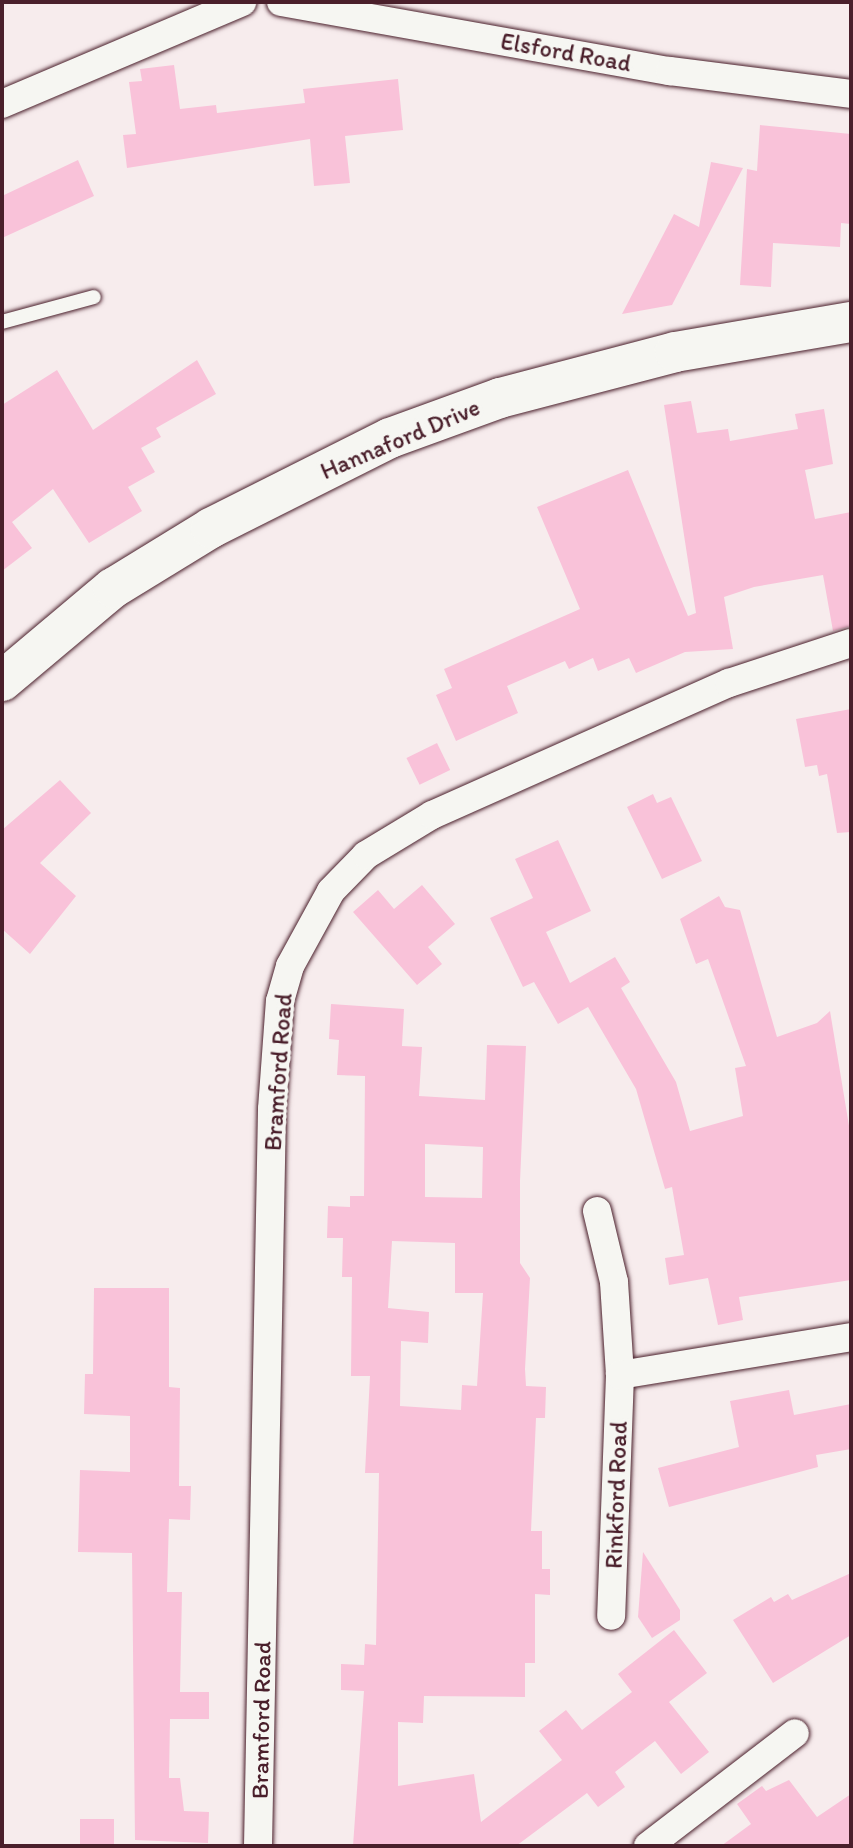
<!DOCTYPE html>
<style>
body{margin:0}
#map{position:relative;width:853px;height:1848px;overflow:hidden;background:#f7eced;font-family:Itim,sans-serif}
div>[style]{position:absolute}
.building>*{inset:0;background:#f9c2d9;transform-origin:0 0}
.roads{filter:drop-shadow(0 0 2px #4a1f2b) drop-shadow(0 0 2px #4a1f2b)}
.lane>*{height:14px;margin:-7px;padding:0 7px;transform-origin:7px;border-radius:7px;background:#f6f6f2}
.street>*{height:28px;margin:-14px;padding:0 14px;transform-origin:14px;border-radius:14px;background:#f6f6f2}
.secondary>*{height:40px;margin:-20px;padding:0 20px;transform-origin:20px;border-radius:20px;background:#f6f6f2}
span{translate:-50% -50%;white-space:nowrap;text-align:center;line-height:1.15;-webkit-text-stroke:7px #f6f6f2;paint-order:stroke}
.street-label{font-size:24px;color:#4a1f2b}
.frame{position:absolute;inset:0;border:4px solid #4a1f2b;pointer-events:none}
</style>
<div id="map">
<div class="building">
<div style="clip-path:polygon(174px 65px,180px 109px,216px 105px,217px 113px,305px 103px,303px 89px,398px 79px,403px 130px,345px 136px,350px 183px,314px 186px,310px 139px,127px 168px,123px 135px,136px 134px,129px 82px,142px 81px,140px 69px)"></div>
<div style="clip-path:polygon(760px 125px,851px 134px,851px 224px,841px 223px,840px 247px,773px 243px,771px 287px,740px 285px,747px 169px,757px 171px)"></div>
<div style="clip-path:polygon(78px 160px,94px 196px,2px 238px,2px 196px)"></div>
<div style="clip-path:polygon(711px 162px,743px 168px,672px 305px,622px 314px,674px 214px,699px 227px)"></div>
<div style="clip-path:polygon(197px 360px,216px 394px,156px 428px,161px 437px,141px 448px,155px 472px,128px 487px,142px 511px,89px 543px,53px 489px,12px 522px,32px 548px,2px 571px,2px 405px,57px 370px,93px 430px)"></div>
<div style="clip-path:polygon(691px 401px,697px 433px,728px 429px,730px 441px,798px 429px,795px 414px,824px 409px,833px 464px,805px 470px,815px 519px,851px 512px,851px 626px,833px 631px,823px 575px,754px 587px,724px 597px,733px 649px,685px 652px,636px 673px,629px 658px,598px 671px,593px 658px,569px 669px,565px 661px,507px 686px,518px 713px,456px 741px,436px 695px,452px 688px,444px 669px,580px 609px,537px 507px,628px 470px,688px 616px,696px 613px,664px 405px)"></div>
<div style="clip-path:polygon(851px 709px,851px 832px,837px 833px,827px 774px,819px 776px,817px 765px,805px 767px,796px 719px)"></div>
<div style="left:437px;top:743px;width:30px;height:34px;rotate:64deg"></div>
<div style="clip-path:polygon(60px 780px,91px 813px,40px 863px,76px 896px,30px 954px,2px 929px,2px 830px)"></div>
<div style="clip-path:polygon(653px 794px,657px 803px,671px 797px,702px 861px,662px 879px,627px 807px)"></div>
<div style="clip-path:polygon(558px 840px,591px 911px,546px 932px,570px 983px,615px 957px,630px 982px,621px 988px,676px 1082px,690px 1131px,743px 1116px,735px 1068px,746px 1066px,708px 959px,696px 964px,680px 919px,719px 896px,725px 907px,740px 910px,777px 1037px,817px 1023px,830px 1011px,851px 1138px,851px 1280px,739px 1297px,743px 1320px,718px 1325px,708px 1278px,669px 1285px,665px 1258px,684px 1255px,672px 1187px,665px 1189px,636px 1089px,588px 1007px,558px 1024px,534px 982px,523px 987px,490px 918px,533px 898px,515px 859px)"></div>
<div style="clip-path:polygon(422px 885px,455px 924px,428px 947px,442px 964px,417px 985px,353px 912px,378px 890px,394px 909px)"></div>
<div style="clip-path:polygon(evenodd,331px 1004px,404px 1009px,402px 1046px,422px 1047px,419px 1096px,485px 1100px,487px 1045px,526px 1046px,520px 1181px,520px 1263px,530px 1278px,525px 1369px,526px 1386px,546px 1387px,545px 1418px,536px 1418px,531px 1531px,542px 1531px,542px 1569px,550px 1569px,550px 1595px,535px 1594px,535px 1663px,525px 1663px,525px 1697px,424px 1696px,423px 1723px,398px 1722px,398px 1786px,474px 1774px,481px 1822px,562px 1760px,539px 1731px,566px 1710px,582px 1730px,632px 1692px,618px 1674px,674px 1630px,707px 1673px,669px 1702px,709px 1752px,681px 1774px,655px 1741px,615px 1772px,625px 1787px,598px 1807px,587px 1793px,516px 1846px,353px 1846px,364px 1691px,341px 1690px,341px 1664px,364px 1665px,365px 1644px,376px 1645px,379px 1473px,365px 1473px,370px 1376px,351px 1376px,352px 1277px,342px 1277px,343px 1238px,327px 1238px,328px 1206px,350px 1207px,350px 1196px,364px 1196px,365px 1076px,337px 1075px,339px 1040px,329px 1039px,331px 1004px,425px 1144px,483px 1147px,482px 1198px,425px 1197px,425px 1144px,331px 1004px,392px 1241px,455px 1243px,455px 1293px,483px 1293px,477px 1386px,462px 1385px,461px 1410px,400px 1406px,401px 1341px,428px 1343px,429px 1312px,388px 1308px,392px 1241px)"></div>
<div style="clip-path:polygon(94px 1288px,169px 1288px,169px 1387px,180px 1388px,179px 1486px,191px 1486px,190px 1520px,169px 1519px,167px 1592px,182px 1592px,180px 1692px,209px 1692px,209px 1719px,170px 1719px,169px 1778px,180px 1778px,184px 1811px,209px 1812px,208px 1843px,135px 1840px,132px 1553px,78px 1552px,80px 1470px,130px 1472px,130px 1416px,84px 1414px,85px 1374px,93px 1374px)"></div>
<div style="clip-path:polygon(789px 1390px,794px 1415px,851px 1404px,851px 1449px,816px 1455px,818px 1467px,669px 1507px,658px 1468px,739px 1447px,730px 1401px)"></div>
<div style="clip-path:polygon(643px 1552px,680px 1610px,680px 1620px,652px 1638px,638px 1617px)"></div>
<div style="clip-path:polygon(851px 1573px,851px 1635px,773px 1683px,733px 1620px,771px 1597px,774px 1602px,788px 1594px,792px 1600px)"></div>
<div style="clip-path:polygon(789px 1780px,817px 1817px,851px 1794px,851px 1846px,721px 1846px,751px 1824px,737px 1804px,762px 1786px,766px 1791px)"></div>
<div style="left:80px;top:1819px;width:34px;height:27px"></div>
</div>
<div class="roads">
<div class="lane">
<div style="left:2px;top:322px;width:95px;rotate:-15.2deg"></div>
</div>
<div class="street">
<div style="left:281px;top:2px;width:395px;rotate:10.1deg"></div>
<div style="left:670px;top:71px;width:182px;rotate:7.2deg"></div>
<div style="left:2px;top:104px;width:261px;rotate:-23deg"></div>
<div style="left:597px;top:1211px;width:73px;rotate:76.5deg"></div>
<div style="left:614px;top:1282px;width:93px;rotate:86.3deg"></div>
<div style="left:620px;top:1375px;width:241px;rotate:92.1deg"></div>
<div style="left:620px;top:1375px;width:234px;rotate:-9.3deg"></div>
<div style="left:258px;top:1846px;width:737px;rotate:-88.91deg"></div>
<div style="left:272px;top:1109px;width:108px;rotate:-85.8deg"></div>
<div style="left:280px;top:1001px;width:36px;rotate:-74deg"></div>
<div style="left:290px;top:966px;width:85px;rotate:-61.3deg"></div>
<div style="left:331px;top:891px;width:50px;rotate:-45.8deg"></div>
<div style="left:366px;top:855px;width:77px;rotate:-31.2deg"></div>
<div style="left:432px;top:815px;width:325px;rotate:-24deg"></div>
<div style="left:729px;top:683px;width:128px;rotate:-18.2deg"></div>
<div style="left:648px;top:1846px;width:185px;rotate:-37.5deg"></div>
</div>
<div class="secondary">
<div style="left:2px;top:681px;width:145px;rotate:-40deg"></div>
<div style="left:113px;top:588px;width:115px;rotate:-31.5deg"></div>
<div style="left:211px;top:528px;width:200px;rotate:-26.7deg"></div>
<div style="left:390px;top:438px;width:117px;rotate:-20deg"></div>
<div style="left:500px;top:398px;width:181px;rotate:-14.7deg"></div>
<div style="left:675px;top:352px;width:179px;rotate:-9.7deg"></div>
</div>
</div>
<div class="street-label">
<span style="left:566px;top:52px;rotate:10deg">Elsford Road</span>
<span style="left:400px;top:439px;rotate:-23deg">Hannaford Drive</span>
<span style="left:278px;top:1072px;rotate:-86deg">Bramford Road</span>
<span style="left:616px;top:1495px;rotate:-88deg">Rinkford Road</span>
<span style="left:261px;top:1720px;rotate:-89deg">Bramford Road</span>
</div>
<div class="frame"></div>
</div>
